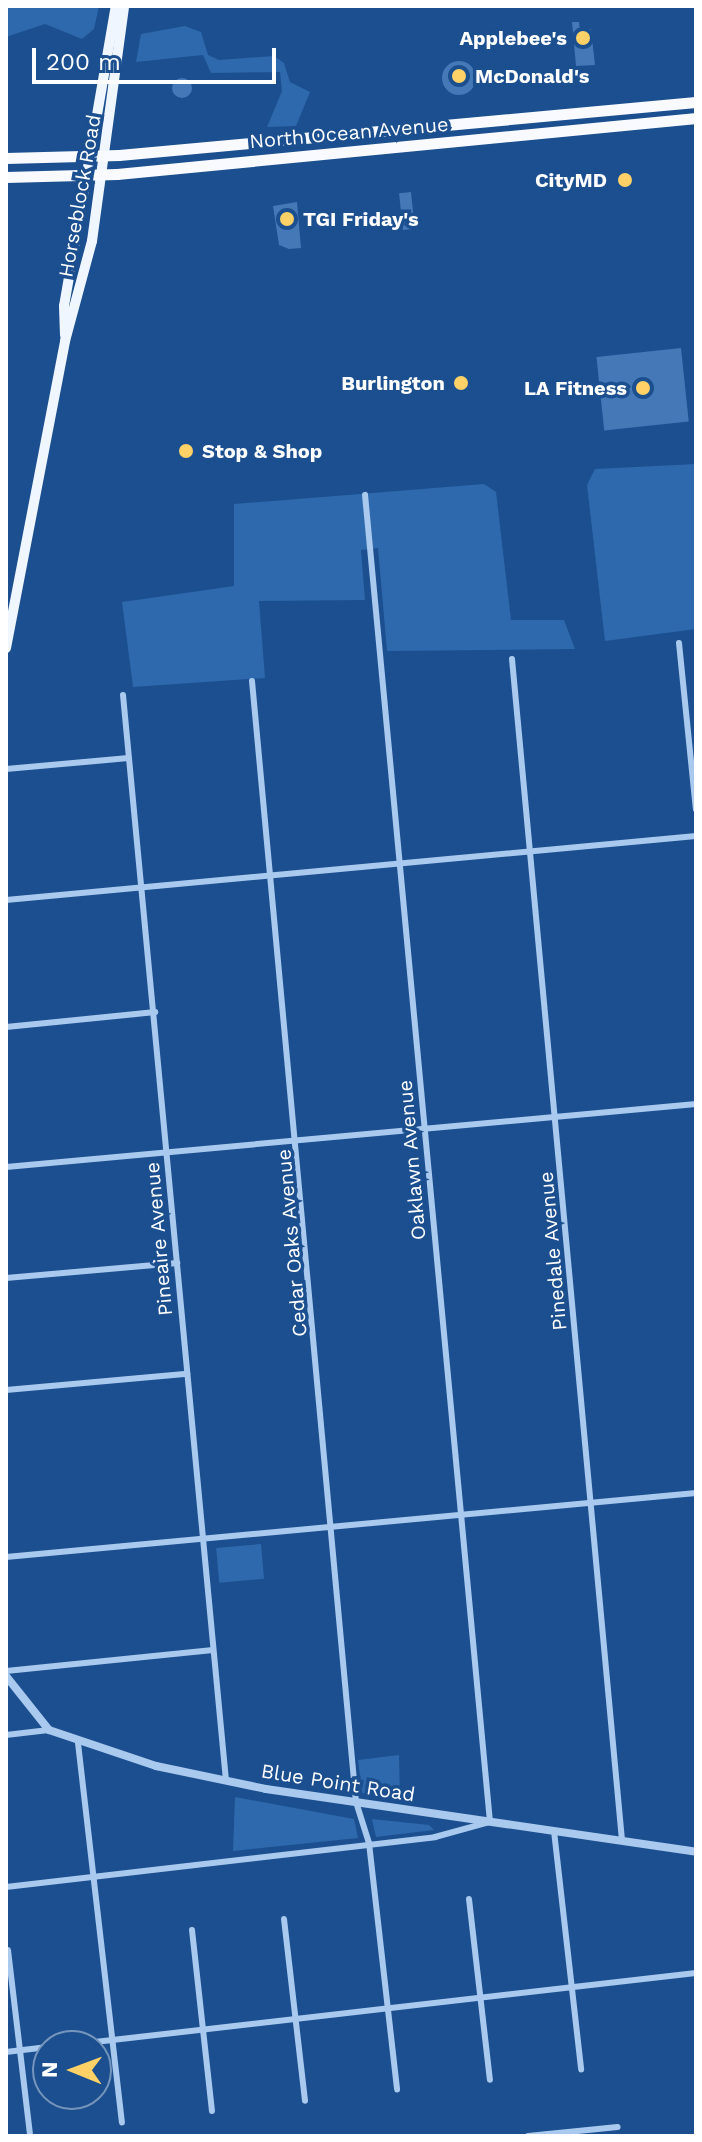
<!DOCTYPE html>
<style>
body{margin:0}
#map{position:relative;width:702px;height:2142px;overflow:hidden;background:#1b4f8f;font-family:"Work Sans",sans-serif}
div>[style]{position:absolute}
.green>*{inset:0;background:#2e69ad;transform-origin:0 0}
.building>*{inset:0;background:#4478b7;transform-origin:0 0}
.round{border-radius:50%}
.minor>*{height:6px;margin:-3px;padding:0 3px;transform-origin:3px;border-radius:3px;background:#a9c9ee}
.tertiary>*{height:8px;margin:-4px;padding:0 4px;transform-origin:4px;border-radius:4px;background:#a9c9ee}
.primary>*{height:10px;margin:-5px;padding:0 5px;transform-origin:5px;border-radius:5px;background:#f0f6ff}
.trunk>*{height:11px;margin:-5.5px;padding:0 5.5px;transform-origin:5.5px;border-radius:5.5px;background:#f8faff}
.dots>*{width:22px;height:22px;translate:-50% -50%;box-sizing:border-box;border:4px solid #1b4f8f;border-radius:50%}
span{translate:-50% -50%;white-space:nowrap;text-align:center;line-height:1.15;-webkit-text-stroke:7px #1b4f8f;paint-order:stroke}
.poi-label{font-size:20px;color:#fff;font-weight:700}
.right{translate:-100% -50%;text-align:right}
.left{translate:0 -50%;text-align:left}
.street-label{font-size:20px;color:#fff}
.frame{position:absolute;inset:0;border:8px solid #fff;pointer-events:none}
.north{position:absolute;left:32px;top:2030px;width:80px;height:80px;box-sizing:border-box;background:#1b4f8f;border:2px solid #7695bc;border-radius:50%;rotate:271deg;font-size:22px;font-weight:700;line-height:32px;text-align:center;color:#fff}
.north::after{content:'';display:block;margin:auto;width:28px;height:36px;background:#ffd166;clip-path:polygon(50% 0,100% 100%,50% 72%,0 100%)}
.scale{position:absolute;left:32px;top:48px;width:244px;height:36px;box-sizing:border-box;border:4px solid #fff;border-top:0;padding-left:10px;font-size:24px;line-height:28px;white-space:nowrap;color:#fff;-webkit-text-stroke:6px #1b4f8f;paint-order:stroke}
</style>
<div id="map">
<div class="green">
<div style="clip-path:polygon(6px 6px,99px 6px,94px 29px,82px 39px,45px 24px,6px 37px)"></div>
<div style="clip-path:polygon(185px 26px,201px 32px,208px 55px,219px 60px,274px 56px,284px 63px,290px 82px,310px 92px,296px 126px,267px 127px,282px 91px,280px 72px,211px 73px,203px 55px,136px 62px,141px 34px)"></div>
<div style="clip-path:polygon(696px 464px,696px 629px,605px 641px,587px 485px,595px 469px)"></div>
<div style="clip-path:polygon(484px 484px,496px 492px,511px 620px,564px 620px,575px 649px,387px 651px,378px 548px,361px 550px,365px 600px,259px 601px,265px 678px,133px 687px,122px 602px,234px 586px,234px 504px)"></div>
<div style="left:261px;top:1544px;width:35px;height:45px;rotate:85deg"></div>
<div style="clip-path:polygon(399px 1755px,400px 1800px,362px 1793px,358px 1760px)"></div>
<div style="clip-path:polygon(235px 1797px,354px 1819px,358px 1838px,233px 1851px)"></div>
<div style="clip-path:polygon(372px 1819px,429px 1825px,434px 1830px,376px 1837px)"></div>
</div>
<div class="building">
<div style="clip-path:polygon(572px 22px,579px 22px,580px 30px,591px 29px,595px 65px,576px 66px)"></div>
<div class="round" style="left:442px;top:61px;width:34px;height:34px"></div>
<div class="round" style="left:172px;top:78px;width:20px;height:20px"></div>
<div style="left:411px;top:192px;width:37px;height:12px;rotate:84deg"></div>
<div style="clip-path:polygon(297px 202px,301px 248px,289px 249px,279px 245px,273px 206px)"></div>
<div style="left:681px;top:348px;width:74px;height:85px;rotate:84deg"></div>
</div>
<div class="minor">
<div style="left:679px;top:643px;width:167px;rotate:84.2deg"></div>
<div style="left:512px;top:659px;width:1186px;rotate:84.68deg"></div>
<div style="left:252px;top:681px;width:1126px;rotate:84.7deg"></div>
<div style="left:356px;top:1802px;width:43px;rotate:72.4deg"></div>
<div style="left:369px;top:1843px;width:248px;rotate:83.5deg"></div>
<div style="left:123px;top:695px;width:1090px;rotate:84.58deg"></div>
<div style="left:6px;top:769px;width:123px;rotate:-5.1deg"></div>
<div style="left:6px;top:900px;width:693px;rotate:-5.3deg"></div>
<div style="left:6px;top:1027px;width:150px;rotate:-5.7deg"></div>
<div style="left:6px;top:1167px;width:693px;rotate:-5.22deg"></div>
<div style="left:6px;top:1278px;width:172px;rotate:-5deg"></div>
<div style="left:6px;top:1390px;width:182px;rotate:-5.1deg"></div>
<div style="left:6px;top:1557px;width:693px;rotate:-5.3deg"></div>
<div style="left:6px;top:1671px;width:208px;rotate:-5.8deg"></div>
<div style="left:6px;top:1735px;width:43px;rotate:-6.6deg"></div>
<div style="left:78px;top:1743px;width:382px;rotate:83.4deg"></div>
<div style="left:554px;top:1831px;width:240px;rotate:83.5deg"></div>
<div style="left:6px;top:1887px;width:432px;rotate:-6.6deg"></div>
<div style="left:435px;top:1837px;width:57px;rotate:-15.3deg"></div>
<div style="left:490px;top:1822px;width:1333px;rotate:-95.38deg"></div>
<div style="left:469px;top:1899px;width:182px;rotate:83.4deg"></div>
<div style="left:284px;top:1919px;width:183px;rotate:83.4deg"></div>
<div style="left:192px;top:1930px;width:182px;rotate:83.7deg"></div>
<div style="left:8px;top:1950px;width:185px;rotate:83.2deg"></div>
<div style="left:60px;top:2046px;width:640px;rotate:-6.55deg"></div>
<div style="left:6px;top:2052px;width:42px;rotate:-6.8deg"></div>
<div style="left:528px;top:2136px;width:90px;rotate:-5.7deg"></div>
</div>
<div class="tertiary">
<div style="left:6px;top:1676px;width:69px;rotate:51.5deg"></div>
<div style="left:49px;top:1730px;width:113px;rotate:18.6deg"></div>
<div style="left:156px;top:1766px;width:112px;rotate:11.8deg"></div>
<div style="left:266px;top:1789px;width:435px;rotate:8.3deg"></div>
</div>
<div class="primary">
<div style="left:65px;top:335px;width:29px;rotate:-92deg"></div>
<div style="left:64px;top:306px;width:304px;rotate:-80.2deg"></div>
<div style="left:6px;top:648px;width:313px;rotate:-79.1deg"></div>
<div style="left:65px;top:341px;width:104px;rotate:-74.9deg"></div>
<div style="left:92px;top:241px;width:237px;rotate:-82.2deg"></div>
</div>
<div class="trunk">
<div style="left:6px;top:158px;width:113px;rotate:-1.5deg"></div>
<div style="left:119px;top:155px;width:579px;rotate:-5.25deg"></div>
<div style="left:6px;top:177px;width:111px;rotate:-1.5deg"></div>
<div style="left:117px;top:174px;width:582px;rotate:-5.52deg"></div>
</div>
<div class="dots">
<div style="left:583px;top:38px;background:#ffd166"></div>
<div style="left:459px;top:76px;background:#ffd166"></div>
<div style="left:625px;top:180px;background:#ffd166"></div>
<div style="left:287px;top:219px;background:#ffd166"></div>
<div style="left:461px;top:383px;background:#ffd166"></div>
<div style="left:643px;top:388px;background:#ffd166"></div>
<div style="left:186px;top:451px;background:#ffd166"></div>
</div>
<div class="poi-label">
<span class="right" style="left:567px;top:38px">Applebee's</span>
<span class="left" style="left:475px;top:76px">McDonald's</span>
<span class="right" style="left:607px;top:180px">CityMD</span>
<span class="left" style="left:303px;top:219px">TGI Friday's</span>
<span class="right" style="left:445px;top:383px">Burlington</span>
<span class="right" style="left:627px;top:388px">LA Fitness</span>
<span class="left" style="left:202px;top:451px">Stop &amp; Shop</span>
</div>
<div class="street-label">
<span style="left:349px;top:133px;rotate:-5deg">North Ocean Avenue</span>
<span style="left:80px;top:196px;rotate:-80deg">Horseblock Road</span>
<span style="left:412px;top:1160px;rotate:-95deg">Oaklawn Avenue</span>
<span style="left:159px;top:1239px;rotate:-95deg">Pineaire Avenue</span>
<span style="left:292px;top:1243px;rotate:-95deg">Cedar Oaks Avenue</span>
<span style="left:553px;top:1251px;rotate:-95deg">Pinedale Avenue</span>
<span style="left:338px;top:1783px;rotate:9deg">Blue Point Road</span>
</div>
<div class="frame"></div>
<div class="north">N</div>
<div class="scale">200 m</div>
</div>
